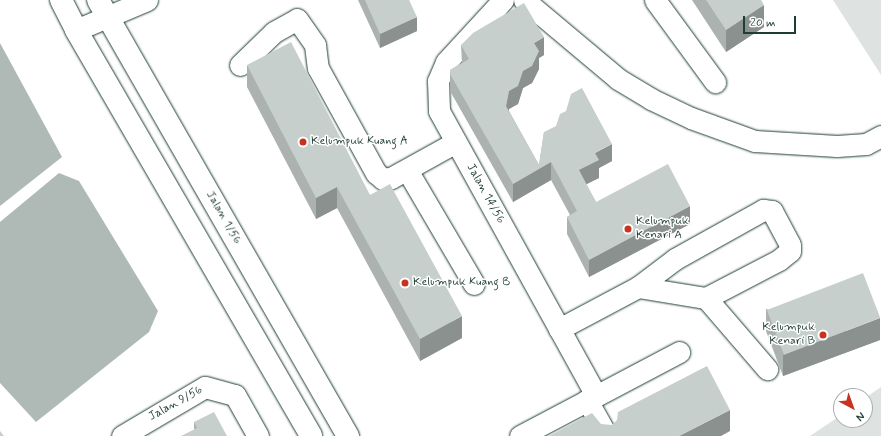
<!DOCTYPE html>
<style>
body{margin:0}
#map{position:relative;width:881px;height:436px;overflow:hidden;background:#fff;font-family:Mynerve,sans-serif}
div>[style]{position:absolute}
.green>*{inset:0;background:#dee3e2}
.water>*{inset:0;background:#afbab7}
.roads{filter:drop-shadow(0 0 1px #1f3d34) drop-shadow(0 0 1px #1f3d34)}
.minor>*{height:21px;margin:-10.5px;padding:0 10.5px;transform-origin:10.5px;border-radius:10.5px;background:#fff}
.major>*{height:22px;margin:-11px;padding:0 11px;transform-origin:11px;border-radius:11px;background:#fff}
.wall>*{inset:0;background:#abb2af}
.shaded-wall>*{inset:0;background:#8b918f}
.building>*{inset:0;background:#c7cfcc;transform-origin:0 0}
.dots>*{width:11px;height:11px;translate:-50% -50%;box-sizing:border-box;border:2px solid #fff;border-radius:50%}
span{translate:-50% -50%;white-space:nowrap;text-align:center;line-height:1.15;-webkit-text-stroke:3px #fff;paint-order:stroke}
.poi-label{font-size:12px;color:#1f3d34}
.left{translate:0 -50%;text-align:left}
.right{translate:-100% -50%;text-align:right}
.street-label{font-size:12px;color:#1f3d34}
.north{position:absolute;left:833px;top:388px;width:40px;height:40px;box-sizing:border-box;background:#fff;border:1px solid #a5b1ae;border-radius:50%;rotate:139deg;font-size:11px;font-weight:700;line-height:16px;text-align:center;color:#1f3d34}
.north::after{content:'';display:block;margin:auto;width:14px;height:18px;background:#c8321e;clip-path:polygon(50% 0,100% 100%,50% 72%,0 100%)}
.scale{position:absolute;left:743px;top:16px;width:53px;height:18px;box-sizing:border-box;border:2px solid #1f3d34;border-top:0;padding-left:5px;font-size:12px;line-height:14px;white-space:nowrap;color:#1f3d34;-webkit-text-stroke:3px #fff;paint-order:stroke}
</style>
<div id="map">
<div class="green">
<div style="clip-path:polygon(833px 0,881px 0,881px 75px)"></div>
<div style="clip-path:polygon(881px 387px,881px 436px,810px 436px,841px 415px,841px 420px,865px 420px,865px 398px)"></div>
</div>
<div class="water">
<div style="clip-path:polygon(0 43px,62px 157px,0 206px)"></div>
<div style="clip-path:polygon(59px 173px,79px 181px,158px 311px,149px 332px,36px 422px,0 383px,0 222px)"></div>
</div>
<div class="roads">
<div class="minor">
<div style="left:503px;top:0;width:84px;rotate:132.6deg"></div>
<div style="left:446px;top:62px;width:21px;rotate:113deg"></div>
<div style="left:438px;top:81px;width:30px;rotate:88deg"></div>
<div style="left:439px;top:111px;width:325px;rotate:61.1deg"></div>
<div style="left:524px;top:0;width:123px;rotate:40deg"></div>
<div style="left:618px;top:79px;width:39px;rotate:31deg"></div>
<div style="left:651px;top:99px;width:44px;rotate:25.4deg"></div>
<div style="left:691px;top:118px;width:68px;rotate:19.8deg"></div>
<div style="left:755px;top:141px;width:82px;rotate:3.5deg"></div>
<div style="left:837px;top:146px;width:29px;rotate:-4deg"></div>
<div style="left:866px;top:144px;width:17px;rotate:-28deg"></div>
<div style="left:655px;top:0;width:102px;rotate:53.8deg"></div>
<div style="left:76px;top:30px;width:77px;rotate:-22.9deg"></div>
<div style="left:240px;top:65px;width:47px;rotate:-44.1deg"></div>
<div style="left:274px;top:32px;width:26px;rotate:-29deg"></div>
<div style="left:297px;top:19px;width:32px;rotate:55deg"></div>
<div style="left:315px;top:45px;width:23px;rotate:83deg"></div>
<div style="left:318px;top:68px;width:120px;rotate:61.1deg"></div>
<div style="left:376px;top:173px;width:9px;rotate:41deg"></div>
<div style="left:383px;top:179px;width:8px;rotate:-7deg"></div>
<div style="left:391px;top:178px;width:74px;rotate:-29deg"></div>
<div style="left:407px;top:170px;width:132px;rotate:59.6deg"></div>
<div style="left:638px;top:287px;width:46px;rotate:-37.1deg"></div>
<div style="left:675px;top:259px;width:101px;rotate:-29.1deg"></div>
<div style="left:763px;top:210px;width:9px;rotate:6deg"></div>
<div style="left:772px;top:211px;width:38px;rotate:62deg"></div>
<div style="left:790px;top:245px;width:6px;rotate:90deg"></div>
<div style="left:790px;top:251px;width:14px;rotate:141deg"></div>
<div style="left:779px;top:260px;width:82px;rotate:152.5deg"></div>
<div style="left:559px;top:329px;width:89px;rotate:-28deg"></div>
<div style="left:638px;top:287px;width:69px;rotate:9.2deg"></div>
<div style="left:706px;top:298px;width:94px;rotate:49.3deg"></div>
<div style="left:587px;top:400px;width:41px;rotate:60.9deg"></div>
<div style="left:122px;top:436px;width:96px;rotate:-30.6deg"></div>
<div style="left:205px;top:387px;width:31px;rotate:15deg"></div>
<div style="left:235px;top:395px;width:47px;rotate:60.7deg"></div>
<div style="left:520px;top:436px;width:180px;rotate:-27.8deg"></div>
</div>
<div class="major">
<div style="left:61px;top:0;width:34px;rotate:63deg"></div>
<div style="left:76px;top:30px;width:469px;rotate:59.9deg"></div>
<div style="left:98px;top:0;width:503px;rotate:60.17deg"></div>
</div>
</div>
<div class="wall">
<div style="clip-path:polygon(358px 0,409px 0,417px 31px,380px 48px)"></div>
<div style="clip-path:polygon(692px 0,761px 0,764px 27px,726px 52px)"></div>
<div style="clip-path:polygon(461px 45px,544px 55px,539px 58px,539px 69px,532px 83px,523px 88px,518px 104px,509px 109px,509px 111px,539px 165px,544px 132px,612px 161px,599px 168px,599px 178px,586px 184px,596px 202px,690px 224px,589px 277px,567px 234px,567px 217px,570px 215px,551px 180px,513px 202px,450px 91px,450px 70px,462px 63px)"></div>
<div style="clip-path:polygon(247px 65px,370px 195px,462px 338px,420px 361px,337px 208px,316px 219px,247px 87px)"></div>
<div style="clip-path:polygon(766px 309px,880px 340px,783px 376px,766px 331px)"></div>
<div style="clip-path:polygon(194px 422px,227px 436px,194px 429px)"></div>
</div>
<div class="shaded-wall">
<div style="clip-path:polygon(764px 5px,764px 27px,726px 52px,726px 30px)"></div>
<div style="clip-path:polygon(417px 17px,417px 31px,380px 48px,380px 34px)"></div>
<div style="clip-path:polygon(544px 37px,544px 55px,539px 58px,539px 69px,532px 83px,523px 88px,518px 104px,509px 109px,506px 124px,506px 106px,509px 91px,523px 71px,534px 43px)"></div>
<div style="clip-path:polygon(612px 144px,612px 161px,599px 168px,599px 178px,579px 188px,579px 170px,595px 153px)"></div>
<div style="clip-path:polygon(551px 162px,551px 180px,513px 202px,513px 184px)"></div>
<div style="clip-path:polygon(337px 187px,337px 208px,316px 219px,316px 198px)"></div>
<div style="clip-path:polygon(690px 206px,690px 224px,589px 277px,589px 260px)"></div>
<div style="clip-path:polygon(462px 316px,462px 338px,420px 361px,420px 339px)"></div>
<div style="clip-path:polygon(880px 318px,880px 340px,783px 376px,783px 355px)"></div>
<div style="clip-path:polygon(730px 410px,730px 431px,721px 436px,679px 436px)"></div>
</div>
<div class="building">
<div style="clip-path:polygon(365px 0,409px 0,417px 17px,380px 34px)"></div>
<div style="clip-path:polygon(706px 0,761px 0,764px 5px,726px 30px)"></div>
<div style="clip-path:polygon(524px 3px,544px 37px,534px 43px,539px 51px,532px 66px,523px 71px,518px 86px,509px 91px,506px 106px,539px 165px,544px 132px,556px 126px,560px 114px,566px 111px,571px 94px,582px 88px,612px 144px,595px 153px,599px 160px,579px 170px,596px 202px,668px 164px,690px 206px,589px 260px,567px 217px,577px 211px,551px 162px,513px 184px,450px 74px,450px 70px,469px 59px,461px 45px,473px 33px)"></div>
<div style="clip-path:polygon(291px 42px,370px 195px,390px 184px,462px 316px,420px 339px,337px 187px,316px 198px,247px 65px)"></div>
<div style="left:863px;top:273px;width:48px;height:103px;rotate:69deg"></div>
<div style="clip-path:polygon(707px 366px,730px 410px,679px 436px,549px 436px,592px 413px,601px 424px,612px 425px,617px 420px,618px 412px)"></div>
<div style="clip-path:polygon(214px 412px,227px 436px,181px 436px,197px 428px,194px 422px)"></div>
<div style="clip-path:polygon(0 431px,4px 436px,0 436px)"></div>
</div>
<div class="dots">
<div style="left:303px;top:142px;background:#c8321e"></div>
<div style="left:628px;top:229px;background:#c8321e"></div>
<div style="left:405px;top:283px;background:#c8321e"></div>
<div style="left:823px;top:335px;background:#c8321e"></div>
</div>
<div class="poi-label">
<span class="left" style="left:311px;top:142px">Kelumpuk Kuang A</span>
<span class="left" style="left:636px;top:229px">Kelumpuk<br>Kenari A</span>
<span class="left" style="left:413px;top:283px">Kelumpuk Kuang B</span>
<span class="right" style="left:815px;top:335px">Kelumpuk<br>Kenari B</span>
</div>
<div class="street-label">
<span style="left:485px;top:194px;rotate:61deg">Jalan 14/56</span>
<span style="left:223px;top:218px;rotate:60deg">Jalan 1/56</span>
<span style="left:176px;top:404px;rotate:-29deg">Jalan 9/56</span>
</div>
<div class="north">N</div>
<div class="scale">20 m</div>
</div>
